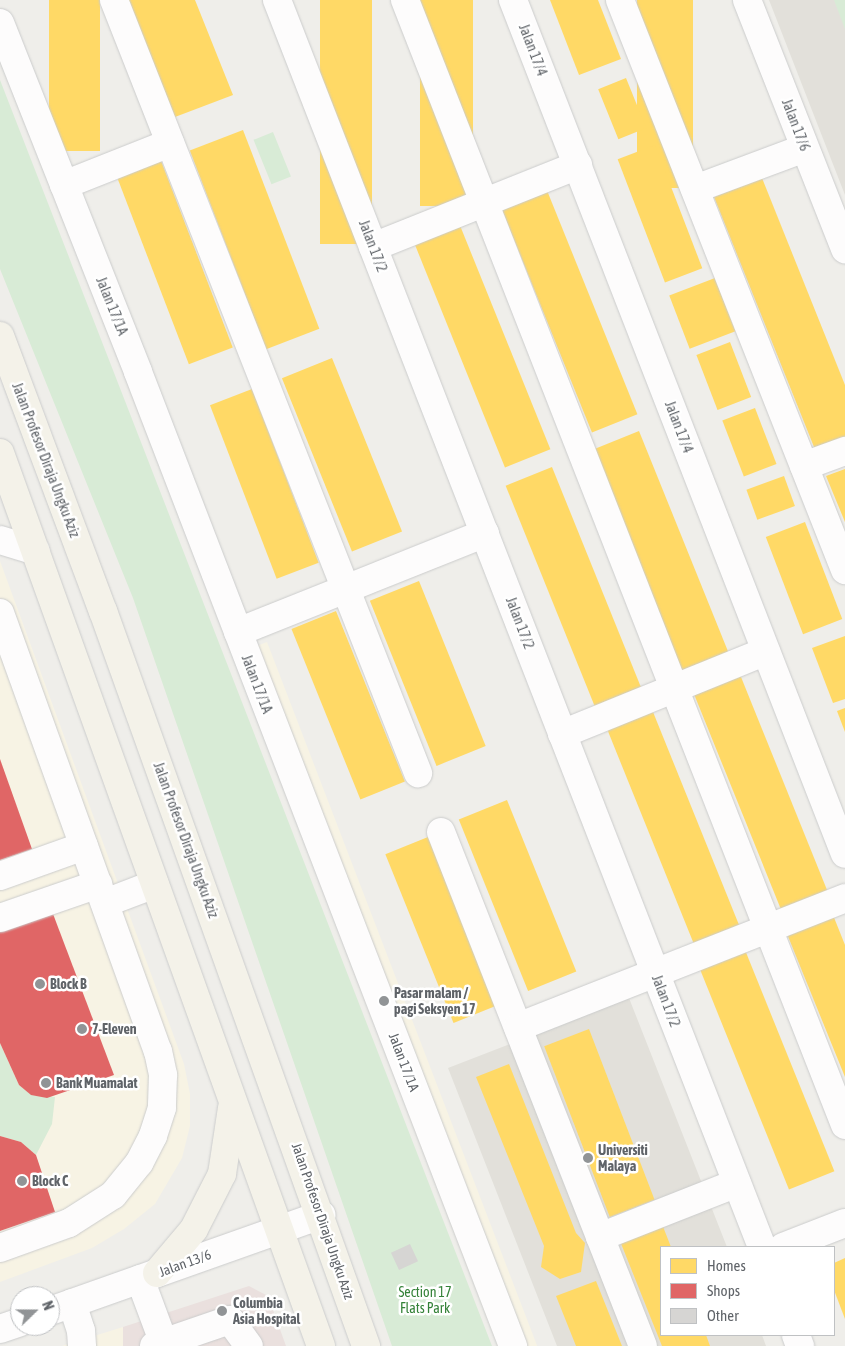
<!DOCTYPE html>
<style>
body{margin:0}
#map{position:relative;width:845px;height:1346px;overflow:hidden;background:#efeeea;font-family:"Asap Condensed",sans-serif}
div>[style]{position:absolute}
.commercial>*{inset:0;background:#f7f3e4;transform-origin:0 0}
.education>*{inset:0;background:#e2e0da}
.medical>*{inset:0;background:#eae0de}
.green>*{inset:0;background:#d8ebd6;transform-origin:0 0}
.homes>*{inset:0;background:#ffd966;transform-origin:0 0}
.shops>*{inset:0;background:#e06666}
.building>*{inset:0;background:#d6d5d3;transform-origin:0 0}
.roads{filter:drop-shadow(0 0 1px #cbcccc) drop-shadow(0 0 1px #cbcccc)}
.minor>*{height:28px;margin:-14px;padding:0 14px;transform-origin:14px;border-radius:14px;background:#fdfcfc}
.major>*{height:28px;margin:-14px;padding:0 14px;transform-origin:14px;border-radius:14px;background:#f4f2e9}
.dots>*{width:14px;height:14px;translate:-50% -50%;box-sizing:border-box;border:2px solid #fff;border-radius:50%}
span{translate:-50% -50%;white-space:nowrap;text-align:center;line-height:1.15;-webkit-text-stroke:5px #fff;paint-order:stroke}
.street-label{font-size:14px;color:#5f6368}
.poi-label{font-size:14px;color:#5f6368;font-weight:700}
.left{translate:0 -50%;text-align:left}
.park-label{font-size:14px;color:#348238}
.legend{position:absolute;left:660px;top:1246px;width:175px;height:90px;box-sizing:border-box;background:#fff;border:1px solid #bfc1c3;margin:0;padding:6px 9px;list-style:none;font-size:15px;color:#5f6368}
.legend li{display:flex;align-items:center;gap:10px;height:25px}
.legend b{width:25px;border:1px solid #bfc1c3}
.north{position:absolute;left:10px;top:1286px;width:50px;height:50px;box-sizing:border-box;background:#fff;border:1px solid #bfc1c3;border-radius:50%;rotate:68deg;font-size:14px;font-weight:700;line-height:20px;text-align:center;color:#5f6368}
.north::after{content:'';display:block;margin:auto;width:18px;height:22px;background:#919496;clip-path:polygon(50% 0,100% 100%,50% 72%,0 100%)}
</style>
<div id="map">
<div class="commercial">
<div style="clip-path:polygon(0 561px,184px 1064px,190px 1094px,190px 1126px,182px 1158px,155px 1204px,124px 1229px,92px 1248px,0 1282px)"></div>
<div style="left:267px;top:642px;width:754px;height:37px;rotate:69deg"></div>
<div style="clip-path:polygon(123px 1327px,123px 1346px,62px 1346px)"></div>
</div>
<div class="education">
<div style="clip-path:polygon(769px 0,845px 0,845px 196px,845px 195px)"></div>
<div style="clip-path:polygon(629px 998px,727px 1247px,661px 1247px,661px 1335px,762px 1335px,766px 1346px,557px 1346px,448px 1068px)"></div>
</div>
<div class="medical">
<div style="clip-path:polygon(249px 1286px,268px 1296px,286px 1346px,123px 1346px,123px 1327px)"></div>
</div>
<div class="green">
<div style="clip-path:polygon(834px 0,845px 0,845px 29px)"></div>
<div style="clip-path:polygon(0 80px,125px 401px,492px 1346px,392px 1346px,133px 598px,0 269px)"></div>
<div style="left:273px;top:132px;width:48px;height:21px;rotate:68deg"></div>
<div style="clip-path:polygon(0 1043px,19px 1085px,32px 1095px,55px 1097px,52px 1124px,36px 1155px,21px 1142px,0 1136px)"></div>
</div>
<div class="homes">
<div style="left:49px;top:0;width:51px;height:151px"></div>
<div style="clip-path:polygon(128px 0,195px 0,233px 95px,175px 117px)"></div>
<div style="left:320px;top:0;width:52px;height:244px"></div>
<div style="left:420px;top:0;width:53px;height:206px"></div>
<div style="clip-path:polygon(550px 0,598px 0,621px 59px,579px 75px)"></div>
<div style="left:637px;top:0;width:56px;height:188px"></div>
<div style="left:626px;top:78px;width:54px;height:30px;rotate:68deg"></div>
<div style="left:243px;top:130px;width:213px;height:57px;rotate:69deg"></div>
<div style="left:655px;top:145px;width:132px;height:40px;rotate:69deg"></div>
<div style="left:160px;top:158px;width:203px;height:47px;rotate:69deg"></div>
<div style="clip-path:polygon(762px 178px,845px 385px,845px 446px,818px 457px,714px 197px)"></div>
<div style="left:546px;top:188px;width:244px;height:49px;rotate:68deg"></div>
<div style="left:459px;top:223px;width:244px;height:49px;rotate:68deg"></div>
<div style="left:715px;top:278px;width:57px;height:49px;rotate:69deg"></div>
<div style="left:730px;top:342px;width:59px;height:36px;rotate:69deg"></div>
<div style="left:332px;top:358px;width:187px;height:54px;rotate:68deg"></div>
<div style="left:252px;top:389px;width:186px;height:45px;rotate:69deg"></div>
<div style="left:755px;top:408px;width:60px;height:35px;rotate:69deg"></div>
<div style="left:639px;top:431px;width:245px;height:50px;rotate:68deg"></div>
<div style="left:552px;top:467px;width:244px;height:50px;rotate:68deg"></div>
<div style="clip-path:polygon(845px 469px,845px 522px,826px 476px)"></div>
<div style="left:784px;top:476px;width:32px;height:40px;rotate:70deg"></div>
<div style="left:805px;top:522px;width:104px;height:42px;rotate:69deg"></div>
<div style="left:419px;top:581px;width:178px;height:53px;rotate:68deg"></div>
<div style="left:336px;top:611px;width:184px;height:48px;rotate:68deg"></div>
<div style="clip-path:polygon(845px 636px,845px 699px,833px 703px,812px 648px)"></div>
<div style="left:739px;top:672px;width:245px;height:50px;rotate:68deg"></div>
<div style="left:651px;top:707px;width:245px;height:49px;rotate:68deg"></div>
<div style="clip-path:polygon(845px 708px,845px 732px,837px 711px)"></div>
<div style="left:507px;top:800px;width:185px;height:52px;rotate:68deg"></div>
<div style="left:428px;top:837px;width:182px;height:46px;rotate:68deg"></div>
<div style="clip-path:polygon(831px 910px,845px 945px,845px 1077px,785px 929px)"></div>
<div style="left:743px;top:945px;width:244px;height:49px;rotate:68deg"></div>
<div style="left:589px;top:1029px;width:183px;height:48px;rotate:69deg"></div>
<div style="clip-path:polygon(509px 1064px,576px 1233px,585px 1243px,581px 1272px,560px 1279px,541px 1267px,544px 1246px,476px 1077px)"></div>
<div style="clip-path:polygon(662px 1224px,671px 1247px,661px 1247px,661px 1335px,706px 1335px,710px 1346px,662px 1346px,620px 1241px)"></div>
<div style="clip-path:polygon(845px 1258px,845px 1319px,834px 1290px,834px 1263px)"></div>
<div style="clip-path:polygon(596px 1281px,622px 1346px,576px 1346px,556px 1296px)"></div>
</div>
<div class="shops">
<div style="clip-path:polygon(0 759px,32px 849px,0 860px)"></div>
<div style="clip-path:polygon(50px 906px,114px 1075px,47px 1098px,31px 1095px,19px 1085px,0 1043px,0 925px)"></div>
<div style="clip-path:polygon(0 1136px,21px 1142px,36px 1155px,55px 1212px,0 1231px)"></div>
</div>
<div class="building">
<div style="left:410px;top:1244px;width:19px;height:21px;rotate:65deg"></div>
</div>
<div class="roads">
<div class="minor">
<div style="left:114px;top:0;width:831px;rotate:68.53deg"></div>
<div style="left:277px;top:0;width:1338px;rotate:68.75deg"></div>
<div style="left:405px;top:0;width:1208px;rotate:68.64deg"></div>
<div style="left:513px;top:0;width:916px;rotate:68.76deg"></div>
<div style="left:620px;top:0;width:613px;rotate:68.46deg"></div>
<div style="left:747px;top:0;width:268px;rotate:68.5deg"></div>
<div style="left:0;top:23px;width:375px;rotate:68.4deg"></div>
<div style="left:138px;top:372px;width:1044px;rotate:68.94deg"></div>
<div style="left:64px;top:185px;width:114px;rotate:-21.6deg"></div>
<div style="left:695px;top:189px;width:117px;rotate:-20.4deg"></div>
<div style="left:373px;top:247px;width:221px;rotate:-21.8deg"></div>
<div style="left:804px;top:466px;width:44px;rotate:-20.1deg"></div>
<div style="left:0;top:540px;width:37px;rotate:17deg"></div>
<div style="left:0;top:613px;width:466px;rotate:70.2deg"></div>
<div style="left:158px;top:1051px;width:25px;rotate:78deg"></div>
<div style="left:163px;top:1075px;width:33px;rotate:92deg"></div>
<div style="left:162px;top:1108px;width:29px;rotate:108deg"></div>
<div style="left:153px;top:1136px;width:30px;rotate:117deg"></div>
<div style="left:139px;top:1163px;width:41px;rotate:129.1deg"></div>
<div style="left:113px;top:1195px;width:52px;rotate:147.5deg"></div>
<div style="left:69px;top:1223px;width:73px;rotate:160.1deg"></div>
<div style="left:238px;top:632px;width:266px;rotate:-21.8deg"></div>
<div style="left:562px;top:734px;width:220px;rotate:-22.1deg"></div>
<div style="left:441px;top:832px;width:552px;rotate:68.55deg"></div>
<div style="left:0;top:876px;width:89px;rotate:-19.7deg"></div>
<div style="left:105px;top:903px;width:53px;rotate:-20.8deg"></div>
<div style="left:0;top:918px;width:104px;rotate:-19.1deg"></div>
<div style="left:518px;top:1027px;width:352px;rotate:-21.5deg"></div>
<div style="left:600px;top:1237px;width:147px;rotate:-21.5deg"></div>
<div style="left:783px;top:1247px;width:66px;rotate:-21.2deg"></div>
<div style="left:140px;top:1279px;width:66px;rotate:69.6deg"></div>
<div style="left:72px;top:1303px;width:29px;rotate:72deg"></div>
<div style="left:81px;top:1331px;width:15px;rotate:86deg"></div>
<div style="left:50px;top:1311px;width:288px;rotate:-19.5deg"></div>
<div style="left:0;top:1329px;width:21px;rotate:-19deg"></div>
<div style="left:796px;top:1335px;width:12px;rotate:70deg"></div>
<div style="left:154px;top:1346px;width:80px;rotate:-18.9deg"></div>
<div style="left:230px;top:1320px;width:32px;rotate:54deg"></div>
</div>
<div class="major">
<div style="left:0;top:336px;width:294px;rotate:69.5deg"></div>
<div style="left:103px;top:611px;width:781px;rotate:70.31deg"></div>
<div style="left:0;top:453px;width:949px;rotate:70.23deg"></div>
<div style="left:157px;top:1273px;width:57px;rotate:-49.9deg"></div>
<div style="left:194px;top:1229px;width:62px;rotate:-63deg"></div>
<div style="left:222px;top:1174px;width:67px;rotate:-81.4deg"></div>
</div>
</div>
<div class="dots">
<div style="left:40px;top:984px;background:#919496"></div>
<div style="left:384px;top:1001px;background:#919496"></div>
<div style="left:82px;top:1029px;background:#919496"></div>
<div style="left:46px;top:1083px;background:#919496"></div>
<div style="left:588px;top:1158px;background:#919496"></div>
<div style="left:22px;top:1181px;background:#919496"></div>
<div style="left:222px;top:1311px;background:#919496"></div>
</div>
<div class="street-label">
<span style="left:533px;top:50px;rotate:69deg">Jalan 17/4</span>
<span style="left:796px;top:125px;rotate:69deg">Jalan 17/6</span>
<span style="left:373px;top:246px;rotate:69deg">Jalan 17/2</span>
<span style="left:112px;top:306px;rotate:68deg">Jalan 17/1A</span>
<span style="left:679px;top:427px;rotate:69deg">Jalan 17/4</span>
<span style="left:46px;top:460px;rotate:69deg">Jalan Profesor Diraja Ungku Aziz</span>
<span style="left:520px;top:623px;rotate:69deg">Jalan 17/2</span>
<span style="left:257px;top:684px;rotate:69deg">Jalan 17/1A</span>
<span style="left:186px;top:840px;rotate:70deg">Jalan Profesor Diraja Ungku Aziz</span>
<span style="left:666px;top:1001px;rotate:69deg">Jalan 17/2</span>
<span style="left:404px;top:1062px;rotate:69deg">Jalan 17/1A</span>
<span style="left:323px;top:1221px;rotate:71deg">Jalan Profesor Diraja Ungku Aziz</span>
<span style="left:185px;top:1263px;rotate:-20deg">Jalan 13/6</span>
</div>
<div class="poi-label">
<span class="left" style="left:50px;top:984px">Block B</span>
<span class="left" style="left:394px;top:1001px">Pasar malam /<br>pagi Seksyen 17</span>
<span class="left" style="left:92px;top:1029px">7-Eleven</span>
<span class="left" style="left:56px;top:1083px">Bank Muamalat</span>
<span class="left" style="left:598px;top:1158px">Universiti<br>Malaya</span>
<span class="left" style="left:32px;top:1181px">Block C</span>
<span class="left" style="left:233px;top:1311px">Columbia<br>Asia Hospital</span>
</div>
<div class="park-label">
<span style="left:425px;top:1300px">Section 17<br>Flats Park</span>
</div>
<ul class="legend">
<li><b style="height:14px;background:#ffd966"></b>Homes</li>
<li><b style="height:14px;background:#e06666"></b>Shops</li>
<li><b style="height:14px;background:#d6d5d3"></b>Other</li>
</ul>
<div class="north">N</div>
</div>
